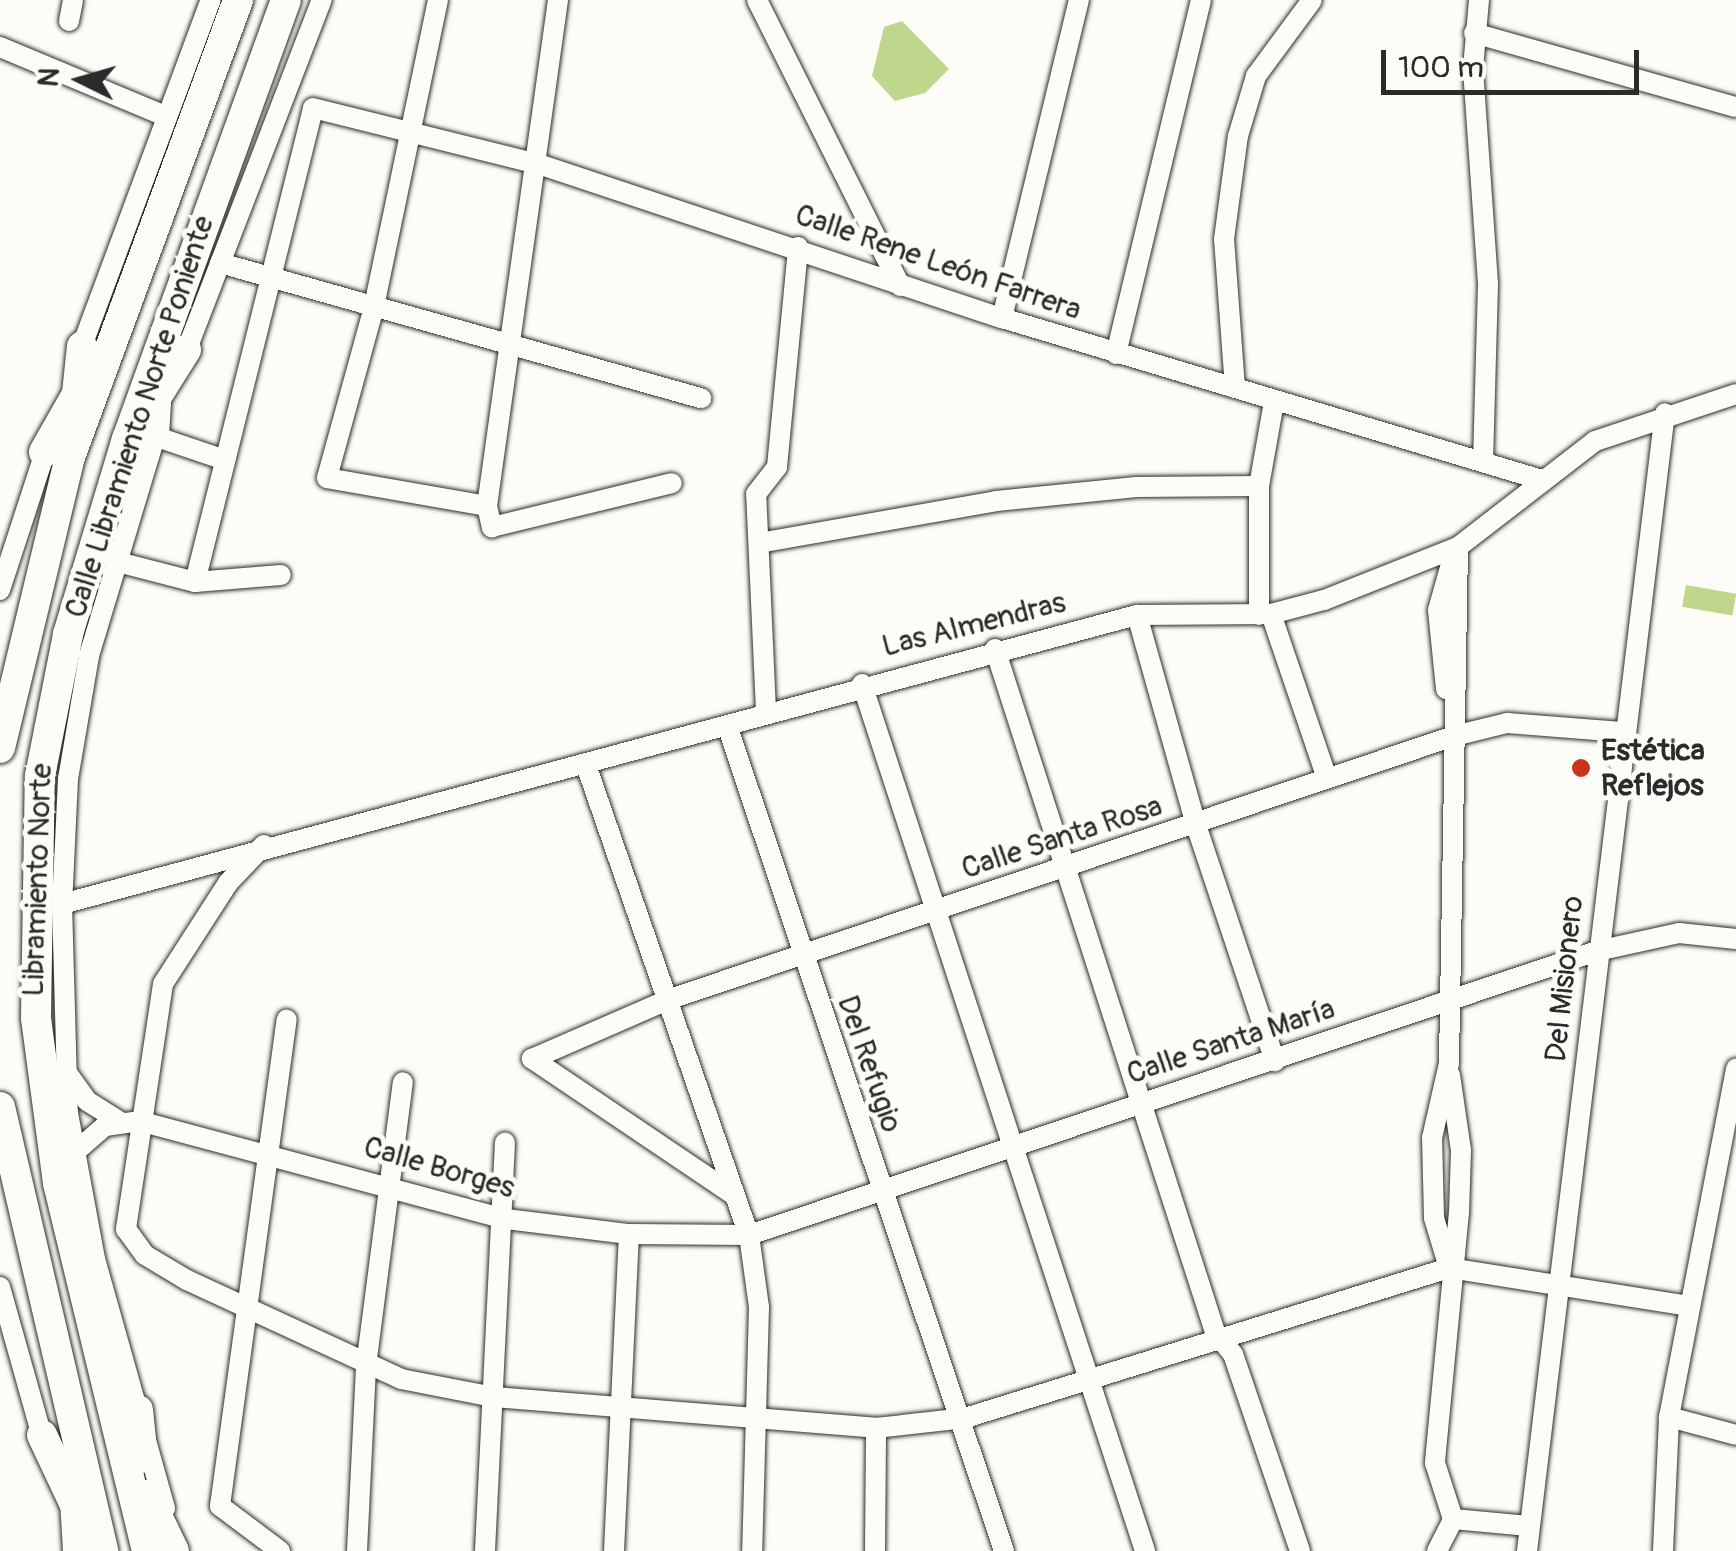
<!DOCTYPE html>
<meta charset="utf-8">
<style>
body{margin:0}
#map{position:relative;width:1736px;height:1551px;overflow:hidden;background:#fdfcf7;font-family:Pangolin,sans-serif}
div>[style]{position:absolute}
.green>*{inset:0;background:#bfd78d;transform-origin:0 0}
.roads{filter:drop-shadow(0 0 2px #2b2b2b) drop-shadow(0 0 2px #2b2b2b)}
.minor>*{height:20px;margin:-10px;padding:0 10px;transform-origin:10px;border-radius:10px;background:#fdfcf7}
.highway>*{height:30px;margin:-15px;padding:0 15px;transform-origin:15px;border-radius:15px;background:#fdfcf7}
.dots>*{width:28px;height:28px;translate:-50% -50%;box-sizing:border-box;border:5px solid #fdfcf7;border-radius:50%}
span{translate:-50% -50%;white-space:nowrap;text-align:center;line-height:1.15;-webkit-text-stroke:10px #fdfcf7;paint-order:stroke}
.street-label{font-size:30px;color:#2b2b2b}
.poi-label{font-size:30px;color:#2b2b2b;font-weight:700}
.left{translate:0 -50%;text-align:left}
.north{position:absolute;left:30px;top:30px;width:100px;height:100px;-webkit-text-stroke:8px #fdfcf7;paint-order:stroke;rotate:275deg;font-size:28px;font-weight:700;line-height:40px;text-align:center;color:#2b2b2b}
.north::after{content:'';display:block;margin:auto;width:35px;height:45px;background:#2b2b2b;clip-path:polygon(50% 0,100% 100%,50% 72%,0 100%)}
.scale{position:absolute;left:1381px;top:50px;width:258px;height:45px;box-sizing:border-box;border:5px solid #2b2b2b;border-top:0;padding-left:12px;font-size:30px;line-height:35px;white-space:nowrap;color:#2b2b2b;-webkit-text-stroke:8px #fdfcf7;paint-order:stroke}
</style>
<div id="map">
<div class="green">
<div style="clip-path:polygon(902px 21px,949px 69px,925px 93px,895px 101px,872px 76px,884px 27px)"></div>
<div style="left:1686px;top:585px;width:51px;height:22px;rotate:10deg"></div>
</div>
<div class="roads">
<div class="minor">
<div style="left:438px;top:0;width:314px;rotate:101.8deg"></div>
<div style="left:374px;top:307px;width:177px;rotate:105.4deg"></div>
<div style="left:327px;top:478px;width:162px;rotate:9.9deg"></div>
<div style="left:558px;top:0;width:511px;rotate:97.99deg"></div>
<div style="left:487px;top:506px;width:22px;rotate:77deg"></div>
<div style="left:492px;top:527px;width:185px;rotate:-13.7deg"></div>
<div style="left:757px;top:0;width:320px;rotate:63.4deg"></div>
<div style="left:1479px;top:0;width:69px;rotate:95deg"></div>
<div style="left:1473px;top:69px;width:216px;rotate:86deg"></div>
<div style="left:1488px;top:284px;width:174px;rotate:91.6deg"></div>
<div style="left:69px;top:21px;width:21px;rotate:-79deg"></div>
<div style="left:1474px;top:33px;width:272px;rotate:15.8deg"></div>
<div style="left:0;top:47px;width:181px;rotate:22.7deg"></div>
<div style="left:220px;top:263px;width:500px;rotate:15.7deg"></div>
<div style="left:1002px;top:318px;width:327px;rotate:-76.4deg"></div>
<div style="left:79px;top:354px;width:378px;rotate:-69.6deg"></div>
<div style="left:1116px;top:354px;width:364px;rotate:-76.5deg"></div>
<div style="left:182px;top:362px;width:388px;rotate:-68.9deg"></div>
<div style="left:1235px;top:388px;width:149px;rotate:-94.2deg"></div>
<div style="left:1224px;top:239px;width:104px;rotate:-82.3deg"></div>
<div style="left:1238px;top:136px;width:63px;rotate:-73.3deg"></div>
<div style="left:1256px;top:76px;width:94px;rotate:-53.6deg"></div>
<div style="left:158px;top:427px;width:239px;rotate:106.8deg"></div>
<div style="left:89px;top:656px;width:125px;rotate:99.7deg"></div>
<div style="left:68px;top:779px;width:125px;rotate:92.7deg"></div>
<div style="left:62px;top:904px;width:209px;rotate:88.4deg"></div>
<div style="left:68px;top:1113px;width:148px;rotate:79.5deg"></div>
<div style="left:95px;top:1259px;width:259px;rotate:74.3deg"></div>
<div style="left:154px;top:436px;width:75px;rotate:18.7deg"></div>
<div style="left:759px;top:543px;width:241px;rotate:-10deg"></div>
<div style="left:996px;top:501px;width:141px;rotate:-5.7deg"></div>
<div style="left:1136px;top:487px;width:123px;rotate:-0.5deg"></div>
<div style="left:114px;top:561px;width:84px;rotate:14.5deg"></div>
<div style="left:195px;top:582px;width:86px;rotate:-4.7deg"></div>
<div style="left:195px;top:582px;width:488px;rotate:-76deg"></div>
<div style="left:313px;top:108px;width:232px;rotate:14deg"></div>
<div style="left:538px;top:164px;width:489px;rotate:18.4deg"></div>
<div style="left:1002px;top:318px;width:564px;rotate:16.7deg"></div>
<div style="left:0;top:590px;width:155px;rotate:-71.9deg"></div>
<div style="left:1271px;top:614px;width:171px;rotate:71.2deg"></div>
<div style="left:1137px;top:615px;width:221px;rotate:74.3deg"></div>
<div style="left:1197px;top:828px;width:246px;rotate:71.5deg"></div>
<div style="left:1259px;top:615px;width:129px;rotate:-90deg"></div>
<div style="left:1259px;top:486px;width:85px;rotate:-79.9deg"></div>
<div style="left:995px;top:649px;width:718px;rotate:72.15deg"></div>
<div style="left:1215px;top:1332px;width:28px;rotate:51deg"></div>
<div style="left:1233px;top:1354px;width:208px;rotate:71.2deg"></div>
<div style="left:862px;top:684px;width:912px;rotate:71.92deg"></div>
<div style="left:1446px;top:689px;width:79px;rotate:-95.8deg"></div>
<div style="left:1438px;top:610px;width:55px;rotate:-74.2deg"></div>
<div style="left:766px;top:711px;width:217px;rotate:-92.6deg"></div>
<div style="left:756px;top:494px;width:34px;rotate:-52deg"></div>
<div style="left:777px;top:467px;width:221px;rotate:-84.5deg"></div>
<div style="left:727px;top:725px;width:871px;rotate:71.46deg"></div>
<div style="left:586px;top:765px;width:497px;rotate:70.9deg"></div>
<div style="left:749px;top:1235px;width:73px;rotate:82.1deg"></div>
<div style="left:759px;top:1307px;width:244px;rotate:91.6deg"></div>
<div style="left:264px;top:845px;width:52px;rotate:133.5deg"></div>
<div style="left:228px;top:883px;width:120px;rotate:122.8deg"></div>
<div style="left:163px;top:984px;width:248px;rotate:98.6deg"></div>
<div style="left:126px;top:1229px;width:32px;rotate:54deg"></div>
<div style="left:145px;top:1255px;width:49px;rotate:30.8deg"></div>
<div style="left:187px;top:1280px;width:236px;rotate:24.8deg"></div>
<div style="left:401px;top:1379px;width:95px;rotate:11deg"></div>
<div style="left:494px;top:1397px;width:383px;rotate:4.6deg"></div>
<div style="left:876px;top:1428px;width:90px;rotate:-6.4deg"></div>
<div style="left:965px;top:1418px;width:507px;rotate:-17.22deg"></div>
<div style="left:1449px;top:1268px;width:242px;rotate:9deg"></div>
<div style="left:62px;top:904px;width:1113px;rotate:-15.05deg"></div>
<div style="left:1137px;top:615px;width:134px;rotate:-0.4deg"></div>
<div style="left:1271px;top:614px;width:55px;rotate:-14.8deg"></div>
<div style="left:1324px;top:600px;width:144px;rotate:-21.6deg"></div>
<div style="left:1458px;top:547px;width:173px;rotate:-37.7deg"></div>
<div style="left:1595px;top:441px;width:149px;rotate:-18.4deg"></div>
<div style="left:67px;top:1073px;width:34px;rotate:54deg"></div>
<div style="left:87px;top:1101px;width:38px;rotate:32deg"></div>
<div style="left:1450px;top:1075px;width:76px;rotate:81.7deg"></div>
<div style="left:1461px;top:1150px;width:62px;rotate:91.8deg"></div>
<div style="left:1459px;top:1212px;width:252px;rotate:95.5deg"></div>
<div style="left:1435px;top:1463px;width:59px;rotate:72.2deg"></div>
<div style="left:75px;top:1152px;width:40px;rotate:-41deg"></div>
<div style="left:105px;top:1126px;width:34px;rotate:-8deg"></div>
<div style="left:139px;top:1121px;width:380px;rotate:15deg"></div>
<div style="left:506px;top:1219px;width:124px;rotate:7deg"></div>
<div style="left:629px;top:1234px;width:120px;rotate:0.5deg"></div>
<div style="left:749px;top:1235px;width:894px;rotate:-18.52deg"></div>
<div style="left:1597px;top:951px;width:84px;rotate:-12.4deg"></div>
<div style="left:1679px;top:933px;width:57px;rotate:6deg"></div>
<div style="left:734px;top:1195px;width:244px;rotate:-146deg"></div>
<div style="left:532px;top:1059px;width:150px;rotate:-23.5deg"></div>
<div style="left:670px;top:999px;width:827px;rotate:-18.54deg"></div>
<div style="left:1454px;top:736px;width:55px;rotate:-13.8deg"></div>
<div style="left:1507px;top:723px;width:115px;rotate:4.5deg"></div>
<div style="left:1449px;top:1268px;width:52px;rotate:-106.7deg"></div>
<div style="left:1434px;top:1218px;width:80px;rotate:-91.4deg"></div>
<div style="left:1432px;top:1138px;width:77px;rotate:-77.2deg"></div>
<div style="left:1449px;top:1063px;width:516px;rotate:-89deg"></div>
<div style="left:0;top:1287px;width:163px;rotate:74.3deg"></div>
<div style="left:1669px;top:1417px;width:69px;rotate:15deg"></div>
<div style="left:1453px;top:1519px;width:76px;rotate:5.3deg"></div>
<div style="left:280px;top:1551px;width:75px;rotate:-143.1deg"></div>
<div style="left:220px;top:1506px;width:491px;rotate:-82.2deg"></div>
<div style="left:357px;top:1551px;width:185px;rotate:-87.2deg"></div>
<div style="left:366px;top:1366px;width:286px;rotate:-82.6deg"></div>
<div style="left:485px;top:1551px;width:409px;rotate:-87.2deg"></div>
<div style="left:614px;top:1551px;width:317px;rotate:-87.3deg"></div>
<div style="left:875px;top:1551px;width:123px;rotate:-89.5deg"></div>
<div style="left:1437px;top:1551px;width:36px;rotate:-63deg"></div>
<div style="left:1527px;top:1551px;width:1146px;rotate:-83.09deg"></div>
<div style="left:1663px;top:1551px;width:134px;rotate:-87.4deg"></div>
<div style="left:1669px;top:1417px;width:355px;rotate:-79.1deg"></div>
</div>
<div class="highway">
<div style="left:76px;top:403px;width:57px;rotate:-84deg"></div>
<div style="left:152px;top:404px;width:64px;rotate:-57.8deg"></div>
<div style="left:154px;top:436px;width:51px;rotate:-86.6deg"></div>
<div style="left:44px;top:452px;width:77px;rotate:-60.4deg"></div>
<div style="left:0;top:748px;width:299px;rotate:-76.5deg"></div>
<div style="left:70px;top:457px;width:487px;rotate:-69.8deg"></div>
<div style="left:0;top:1107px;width:456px;rotate:76.9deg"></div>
<div style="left:138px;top:1410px;width:48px;rotate:84.1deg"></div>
<div style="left:42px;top:1435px;width:77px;rotate:64.8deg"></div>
<div style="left:147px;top:1495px;width:62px;rotate:64.3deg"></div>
<div style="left:75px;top:1500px;width:51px;rotate:86.6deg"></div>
<div style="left:147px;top:1551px;width:379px;rotate:-103.6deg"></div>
<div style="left:58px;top:1183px;width:166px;rotate:-97.6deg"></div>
<div style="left:36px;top:1018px;width:242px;rotate:-89.1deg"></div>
<div style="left:40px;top:776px;width:145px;rotate:-78.8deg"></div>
<div style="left:68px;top:634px;width:204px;rotate:-73.2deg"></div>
<div style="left:127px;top:439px;width:467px;rotate:-70.1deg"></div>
</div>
</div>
<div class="dots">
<div style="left:1581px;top:768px;background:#c8321e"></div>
</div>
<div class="street-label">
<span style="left:938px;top:263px;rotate:19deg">Calle Rene León Farrera</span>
<span style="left:140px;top:417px;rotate:-72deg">Calle Libramiento Norte Poniente</span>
<span style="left:974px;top:625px;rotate:-14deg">Las Almendras</span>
<span style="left:1062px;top:838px;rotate:-18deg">Calle Santa Rosa</span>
<span style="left:38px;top:880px;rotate:-88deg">Libramiento Norte</span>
<span style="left:1565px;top:979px;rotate:-84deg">Del Misionero</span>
<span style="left:1231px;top:1042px;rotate:-18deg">Calle Santa María</span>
<span style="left:869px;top:1064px;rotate:71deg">Del Refugio</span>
<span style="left:439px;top:1168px;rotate:16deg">Calle Borges</span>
</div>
<div class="poi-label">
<span class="left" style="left:1601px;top:768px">Estética<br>Reflejos</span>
</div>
<div class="north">N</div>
<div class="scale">100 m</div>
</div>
